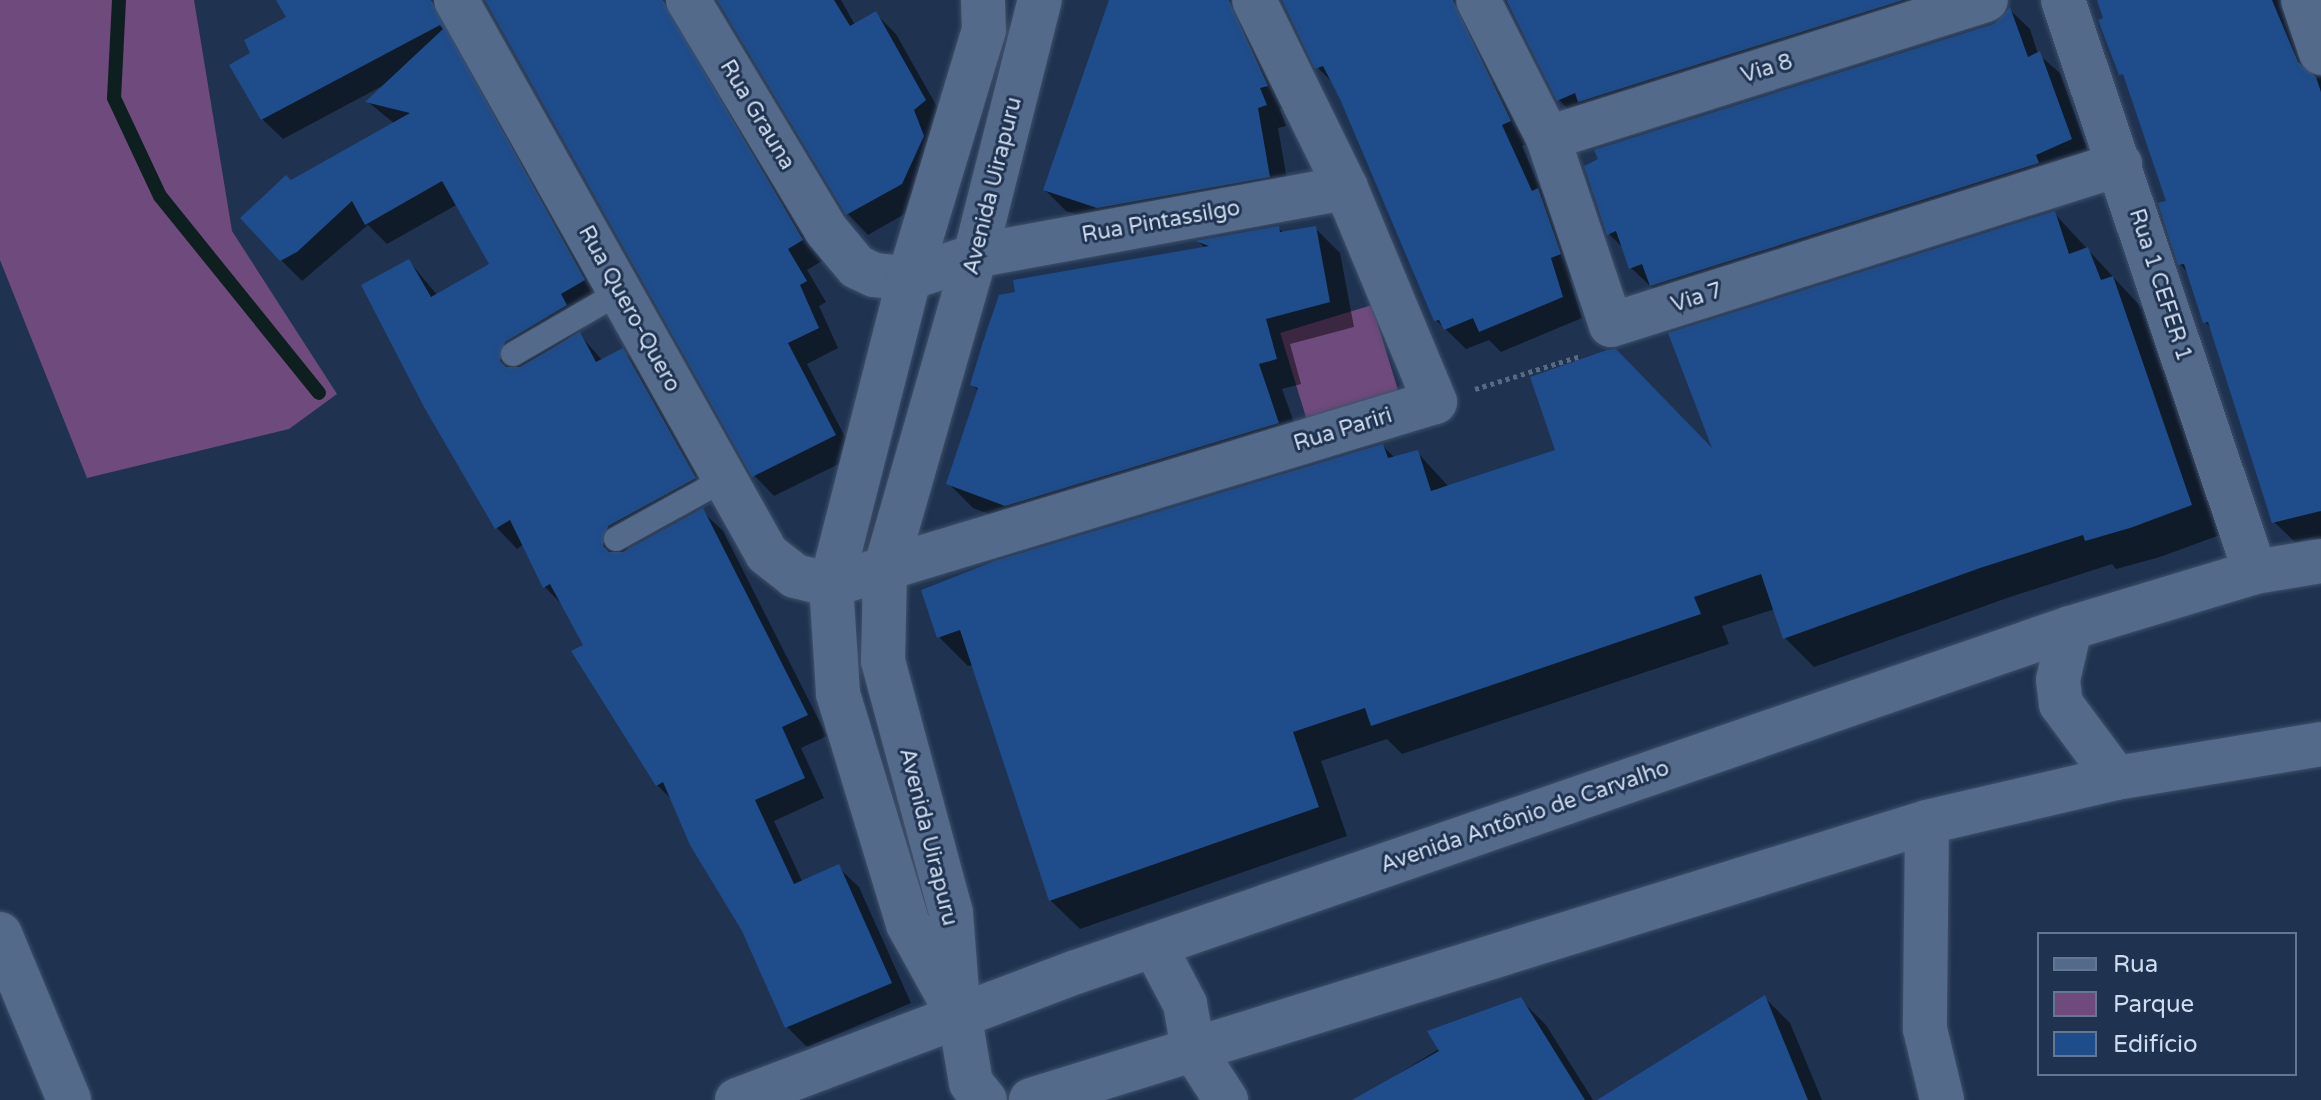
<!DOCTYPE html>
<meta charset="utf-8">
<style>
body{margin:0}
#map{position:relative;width:2321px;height:1100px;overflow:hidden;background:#1f3350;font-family:"Varela Round",sans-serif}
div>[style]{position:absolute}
.green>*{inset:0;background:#6f4a7c;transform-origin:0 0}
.shadow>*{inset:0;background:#0007}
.stream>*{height:14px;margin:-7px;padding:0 7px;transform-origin:7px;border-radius:7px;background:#0e1f20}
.building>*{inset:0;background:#1f4c8a}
.path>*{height:5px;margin-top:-2.5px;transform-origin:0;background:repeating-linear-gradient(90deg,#576983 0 4px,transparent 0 8px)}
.roads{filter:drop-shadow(0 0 2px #3f5069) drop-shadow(0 0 2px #3f5069)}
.lane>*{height:24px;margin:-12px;padding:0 12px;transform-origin:12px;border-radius:12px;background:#536a8b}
.street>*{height:44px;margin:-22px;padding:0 22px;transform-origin:22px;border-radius:22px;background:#536a8b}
.secondary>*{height:44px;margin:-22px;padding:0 22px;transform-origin:22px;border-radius:22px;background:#536a8b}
span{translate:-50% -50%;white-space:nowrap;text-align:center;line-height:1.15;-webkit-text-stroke:6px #1f3350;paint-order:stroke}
.street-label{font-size:22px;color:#cfdcef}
.legend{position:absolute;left:2037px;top:932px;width:260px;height:144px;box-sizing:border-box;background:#1f3350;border:2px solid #657790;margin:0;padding:10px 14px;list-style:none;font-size:24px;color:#cfdcef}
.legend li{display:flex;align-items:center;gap:16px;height:40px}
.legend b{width:40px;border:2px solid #657790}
</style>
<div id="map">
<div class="green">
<div style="clip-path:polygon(0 0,194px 0,232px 231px,337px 394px,289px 429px,87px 478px,0 260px)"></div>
<div style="left:1372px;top:305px;width:91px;height:96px;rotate:73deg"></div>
</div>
<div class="shadow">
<div style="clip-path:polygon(279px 0,464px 0,604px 301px,580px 315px,586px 326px,524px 367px,580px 335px,603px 361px,623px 351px,643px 371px,715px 499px,628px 547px,626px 553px,702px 511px,723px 531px,827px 736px,801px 748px,824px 798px,774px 821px,803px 883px,838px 867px,859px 887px,911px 1003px,807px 1047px,787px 1027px,744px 930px,673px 801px,657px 785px,566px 609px,545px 587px,524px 544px,517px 549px,497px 528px,426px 406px,409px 261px,438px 296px,491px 265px,458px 204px,387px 244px,368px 225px,302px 281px,281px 260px,291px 182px,395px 124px,368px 102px,384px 85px,283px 139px,262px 119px,253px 54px,289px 17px)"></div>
<div style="clip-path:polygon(487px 0,694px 0,683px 21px,822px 261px,807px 270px,826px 302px,819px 306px,838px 348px,807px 364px,855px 456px,774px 496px,754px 475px)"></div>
<div style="clip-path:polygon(719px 0,841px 0,855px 25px,876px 14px,896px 34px,945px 121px,922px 204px,868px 235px,848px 214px)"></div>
<div style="clip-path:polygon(1110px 0,1262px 0,1287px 106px,1280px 109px,1286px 126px,1278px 128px,1290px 197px,1119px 228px,1066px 211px,1045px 190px)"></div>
<div style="clip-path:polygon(1284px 0,1486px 0,1531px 142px,1522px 146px,1544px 196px,1559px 211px,1580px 275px,1570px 279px,1582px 318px,1501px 352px,1489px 340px,1466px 349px,1436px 320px,1336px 86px,1317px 67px)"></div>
<div style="clip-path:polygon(1505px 0,1988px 0,1580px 121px,1559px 100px)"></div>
<div style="clip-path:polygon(2099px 0,2315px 0,2299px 30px,2321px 77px,2321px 546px,2313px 538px,2295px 542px,2274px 522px,2213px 330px,2205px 322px,2189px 274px,2180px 264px,2168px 202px)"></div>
<div style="clip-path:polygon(2010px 10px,2030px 29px,2038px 54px,2060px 73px,2091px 159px,1672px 306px,1631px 268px,1624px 249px,1609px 234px,1995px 26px)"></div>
<div style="clip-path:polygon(2054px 213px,2142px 308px,2220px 535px,2160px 557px,2116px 569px,2112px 564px,2010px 597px,1814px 667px,1784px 637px,1775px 609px,1722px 626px,1729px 644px,1402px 754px,1387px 739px,1321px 761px,1347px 836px,1080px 929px,1050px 900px,973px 665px,968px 666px,939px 637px,1383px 446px,1395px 458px,1417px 452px,1449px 487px,1716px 455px)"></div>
<div style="clip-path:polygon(1278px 228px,1284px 233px,1315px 228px,1340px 253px,1354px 327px,1290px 344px,1301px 384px,1282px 389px,1303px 448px,1031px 530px,973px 508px,948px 483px,979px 391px,972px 385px,1205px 248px,1199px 242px)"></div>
<div style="clip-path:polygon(1765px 998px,1790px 1023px,1822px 1100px,1601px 1100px)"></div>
<div style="clip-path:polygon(1520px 999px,1546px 1025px,1593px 1100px,1356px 1100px)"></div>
</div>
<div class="stream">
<div style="left:119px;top:0;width:98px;rotate:92.9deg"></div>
<div style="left:114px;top:98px;width:108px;rotate:64.9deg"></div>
<div style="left:160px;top:196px;width:253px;rotate:51.1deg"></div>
</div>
<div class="building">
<div style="clip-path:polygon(276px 0,431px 0,585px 280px,561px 294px,567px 305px,505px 342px,500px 361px,506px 367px,520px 367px,580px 332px,596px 362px,623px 348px,696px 478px,608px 526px,603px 546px,609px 552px,623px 552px,703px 508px,808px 715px,782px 727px,805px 778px,755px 800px,794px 884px,839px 864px,892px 983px,785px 1028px,742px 931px,690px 845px,663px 782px,656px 786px,571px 651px,583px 645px,550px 584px,543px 588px,510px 520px,495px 529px,424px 407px,361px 285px,409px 259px,431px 297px,489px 264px,442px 181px,365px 225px,352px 201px,297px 252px,280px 261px,240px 218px,286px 175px,291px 180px,410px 113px,365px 102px,443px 29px,440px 25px,261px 120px,229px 65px,250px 53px,244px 40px,286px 17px)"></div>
<div style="clip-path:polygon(485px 0,663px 0,803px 240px,788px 249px,807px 281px,800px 285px,819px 328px,788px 343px,836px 435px,752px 477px)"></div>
<div style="clip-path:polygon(717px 0,834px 0,850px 26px,876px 11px,926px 100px,914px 110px,924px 136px,902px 184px,846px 215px)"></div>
<div style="clip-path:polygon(1109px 0,1229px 0,1268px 86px,1260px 88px,1267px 105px,1258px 108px,1270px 177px,1097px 208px,1043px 190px)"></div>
<div style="clip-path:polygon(1282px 0,1453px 0,1511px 121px,1502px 125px,1532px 191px,1538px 188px,1561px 254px,1551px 258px,1563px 297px,1479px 332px,1473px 318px,1444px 330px,1439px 320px,1434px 321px,1340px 99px,1323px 66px,1315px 69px)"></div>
<div style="clip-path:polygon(1506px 0,1903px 0,1578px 102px,1575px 93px,1557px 101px)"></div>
<div style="clip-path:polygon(2097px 0,2272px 0,2298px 62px,2316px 77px,2321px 92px,2321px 511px,2272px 523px,2208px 322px,2203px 323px,2184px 264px,2178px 265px,2158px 203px,2166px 201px,2123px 74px,2119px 75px,2098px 20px,2103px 18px)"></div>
<div style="clip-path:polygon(2010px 7px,2028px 57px,2040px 51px,2072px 139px,2036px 155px,2039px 163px,1650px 286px,1642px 264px,1629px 269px,1616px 231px,1607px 235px,1584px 166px,1598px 159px,1594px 150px,1994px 24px)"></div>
<div style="clip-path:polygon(2055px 211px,2069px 254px,2088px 247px,2101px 280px,2113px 276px,2192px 505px,2130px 528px,2085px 541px,2083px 535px,1980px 568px,1783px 639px,1761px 574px,1694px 597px,1701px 614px,1371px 726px,1365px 708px,1293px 732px,1319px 807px,1049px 901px,960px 630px,937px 638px,921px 590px,995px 561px,1383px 444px,1388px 458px,1418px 450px,1431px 491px,1555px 450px,1530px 377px,1607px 350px,1616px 349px,1712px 448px,1668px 333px)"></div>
<div style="clip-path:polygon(1279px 226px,1280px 232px,1316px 226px,1330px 302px,1266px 319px,1277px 359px,1259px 364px,1279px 423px,1005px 506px,946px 484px,978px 388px,970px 385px,983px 342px,999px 295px,1015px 292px,1013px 280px,1209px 246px,1195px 241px)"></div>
<div style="clip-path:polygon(1765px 995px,1808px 1100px,1597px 1100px)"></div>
<div style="clip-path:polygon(1521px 997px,1585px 1100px,1352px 1100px,1439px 1051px,1427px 1031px)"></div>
</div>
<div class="path">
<div style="left:1475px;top:389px;width:110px;rotate:-17.4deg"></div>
</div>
<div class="roads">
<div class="lane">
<div style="left:513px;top:354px;width:124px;rotate:-30.1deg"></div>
<div style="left:616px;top:539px;width:122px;rotate:-28.9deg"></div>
</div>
<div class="street">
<div style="left:456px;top:0;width:635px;rotate:60.69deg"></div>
<div style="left:767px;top:554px;width:36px;rotate:38deg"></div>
<div style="left:795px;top:576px;width:37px;rotate:14deg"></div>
<div style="left:831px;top:585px;width:631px;rotate:-16.86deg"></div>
<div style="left:1435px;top:402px;width:232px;rotate:-112.6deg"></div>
<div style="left:1346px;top:188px;width:209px;rotate:-116.1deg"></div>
<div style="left:688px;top:0;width:268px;rotate:59deg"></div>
<div style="left:826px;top:230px;width:48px;rotate:50deg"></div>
<div style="left:857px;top:267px;width:19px;rotate:25deg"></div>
<div style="left:874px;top:275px;width:35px;rotate:5deg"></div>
<div style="left:909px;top:278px;width:70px;rotate:-18.4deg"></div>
<div style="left:975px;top:256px;width:377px;rotate:-10.4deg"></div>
<div style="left:1478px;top:0;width:155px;rotate:63.1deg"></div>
<div style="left:1548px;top:138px;width:197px;rotate:71.4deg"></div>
<div style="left:1611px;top:325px;width:534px;rotate:-17.55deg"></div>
<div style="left:2303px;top:0;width:56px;rotate:71.2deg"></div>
<div style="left:1548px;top:138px;width:459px;rotate:-17.5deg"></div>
<div style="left:1927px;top:822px;width:207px;rotate:90.6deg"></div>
<div style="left:1925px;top:1029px;width:73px;rotate:76.5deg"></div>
<div style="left:0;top:934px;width:180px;rotate:67.4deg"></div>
<div style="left:958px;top:1004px;width:91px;rotate:-94.4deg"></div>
<div style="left:951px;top:913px;width:261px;rotate:-105.1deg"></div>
<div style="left:883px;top:661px;width:91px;rotate:-88.7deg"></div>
<div style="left:885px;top:570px;width:327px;rotate:-74deg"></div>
<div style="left:975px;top:256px;width:264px;rotate:-75.8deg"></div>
<div style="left:960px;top:1018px;width:107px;rotate:-119deg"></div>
<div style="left:908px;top:924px;width:241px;rotate:-106.9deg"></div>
<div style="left:838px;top:693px;width:108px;rotate:-93.7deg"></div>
<div style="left:831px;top:585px;width:317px;rotate:-75.7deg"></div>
<div style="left:909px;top:278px;width:259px;rotate:-73.2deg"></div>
<div style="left:984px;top:30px;width:30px;rotate:-92deg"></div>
</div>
<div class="secondary">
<div style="left:2063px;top:0;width:603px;rotate:71.44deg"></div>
<div style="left:2070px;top:628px;width:53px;rotate:103deg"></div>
<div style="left:2058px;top:680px;width:24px;rotate:83deg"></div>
<div style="left:2061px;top:704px;width:92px;rotate:53.4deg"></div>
<div style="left:1154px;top:945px;width:67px;rotate:62.3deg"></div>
<div style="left:1185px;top:1004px;width:46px;rotate:79.9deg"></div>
<div style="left:1193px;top:1049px;width:61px;rotate:57.1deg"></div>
<div style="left:960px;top:1018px;width:66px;rotate:80.4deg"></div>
<div style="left:971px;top:1083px;width:22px;rotate:51deg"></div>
<div style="left:737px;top:1100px;width:362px;rotate:-20.7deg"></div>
<div style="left:1076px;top:972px;width:1052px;rotate:-19.09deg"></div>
<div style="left:2070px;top:628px;width:193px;rotate:-16.8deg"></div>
<div style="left:2255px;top:572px;width:67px;rotate:-9.5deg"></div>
<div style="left:1031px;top:1100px;width:938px;rotate:-17.24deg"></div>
<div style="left:1927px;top:822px;width:194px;rotate:-13.1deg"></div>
<div style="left:2116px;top:778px;width:208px;rotate:-9.4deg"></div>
</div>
</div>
<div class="street-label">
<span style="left:1767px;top:69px;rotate:-17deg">Via 8</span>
<span style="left:757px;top:115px;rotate:59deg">Rua Grauna</span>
<span style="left:993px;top:186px;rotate:-76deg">Avenida Uirapuru</span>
<span style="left:1161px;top:222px;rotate:-10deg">Rua Pintassilgo</span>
<span style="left:2160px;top:285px;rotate:72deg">Rua 1 CEFER 1</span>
<span style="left:1697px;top:298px;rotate:-18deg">Via 7</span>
<span style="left:629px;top:309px;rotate:61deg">Rua Quero-Quero</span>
<span style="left:1343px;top:430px;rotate:-17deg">Rua Pariri</span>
<span style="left:1525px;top:817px;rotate:-19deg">Avenida Antônio de Carvalho</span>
<span style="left:928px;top:837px;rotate:76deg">Avenida Uirapuru</span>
</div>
<ul class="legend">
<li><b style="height:10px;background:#536a8b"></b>Rua</li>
<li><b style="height:22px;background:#6f4a7c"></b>Parque</li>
<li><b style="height:22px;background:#1f4c8a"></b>Edifício</li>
</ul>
</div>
